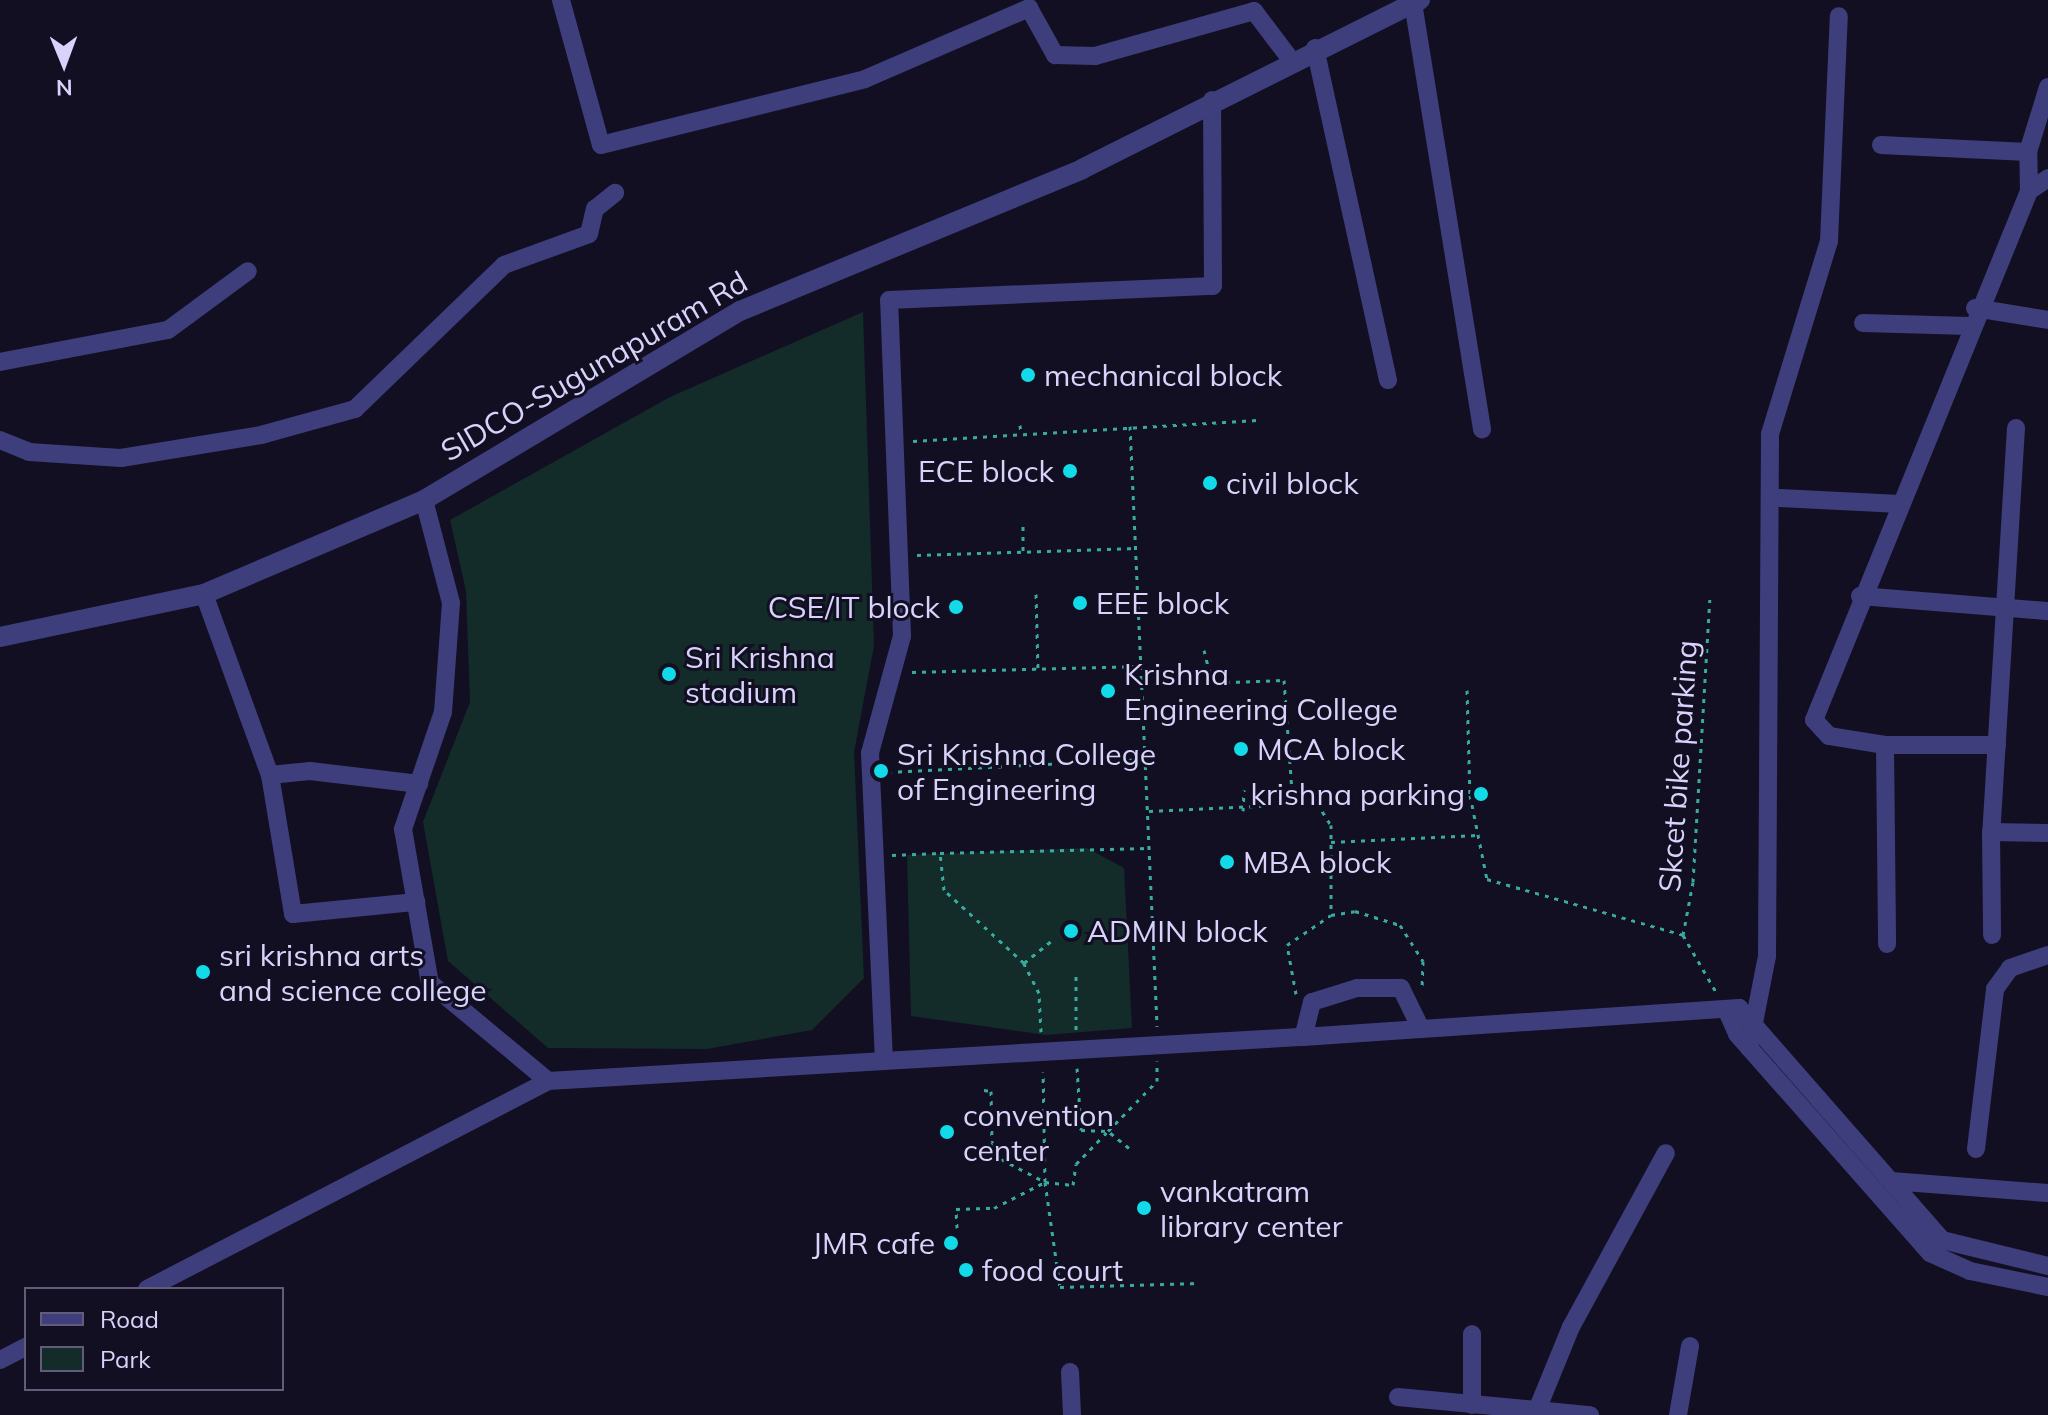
<!DOCTYPE html>
<style>
body{margin:0}
#map{position:relative;width:2048px;height:1415px;overflow:hidden;background:#120f22;font-family:Mulish,sans-serif}
div>[style]{position:absolute}
.green>*{inset:0;background:#132b29}
.path>*{height:3px;margin-top:-1.5px;transform-origin:0;background:repeating-linear-gradient(90deg,#38aba0 0 4px,transparent 0 10px)}
.minor>*{height:18px;margin:-9px;padding:0 9px;transform-origin:9px;border-radius:9px;background:#3e3e7d}
.tertiary>*{height:20px;margin:-10px;padding:0 10px;transform-origin:10px;border-radius:10px;background:#3e3e7d}
.dots>*{width:22px;height:22px;translate:-50% -50%;box-sizing:border-box;border:4px solid #120f22;border-radius:50%}
span{translate:-50% -50%;white-space:nowrap;text-align:center;line-height:1.15;-webkit-text-stroke:6px #120f22;paint-order:stroke}
.street-label{font-size:30px;color:#d7d3fb}
.poi-label{font-size:30px;color:#d7d3fb}
.left{translate:0 -50%;text-align:left}
.right{translate:-100% -50%;text-align:right}
.legend{position:absolute;left:24px;top:1287px;width:260px;height:104px;box-sizing:border-box;background:#120f22;border:2px solid #615d79;margin:0;padding:10px 14px;list-style:none;font-size:24px;color:#d7d3fb}
.legend li{display:flex;align-items:center;gap:16px;height:40px}
.legend b{width:40px;border:2px solid #615d79}
.north{position:absolute;left:24px;top:24px;width:80px;height:80px;-webkit-text-stroke:6px #120f22;paint-order:stroke;rotate:179deg;font-size:22px;font-weight:700;line-height:32px;text-align:center;color:#d7d3fb}
.north::after{content:'';display:block;margin:auto;width:28px;height:36px;background:#d7d3fb;clip-path:polygon(50% 0,100% 100%,50% 72%,0 100%)}
</style>
<div id="map">
<div class="green">
<div style="clip-path:polygon(863px 312px,874px 646px,854px 752px,864px 978px,812px 1030px,707px 1049px,548px 1048px,448px 961px,423px 822px,470px 702px,466px 591px,450px 520px,670px 397px)"></div>
<div style="clip-path:polygon(1087px 848px,1124px 868px,1132px 1028px,1046px 1035px,911px 1016px,907px 855px)"></div>
</div>
<div class="path">
<div style="left:1020px;top:425px;width:9px;rotate:84deg"></div>
<div style="left:1130px;top:426px;width:601px;rotate:87.42deg"></div>
<div style="left:913px;top:441px;width:345px;rotate:-3.5deg"></div>
<div style="left:1023px;top:551px;width:26px;rotate:-90deg"></div>
<div style="left:917px;top:555px;width:220px;rotate:-1.8deg"></div>
<div style="left:1036px;top:594px;width:75px;rotate:88.5deg"></div>
<div style="left:1204px;top:650px;width:32px;rotate:76deg"></div>
<div style="left:912px;top:672px;width:232px;rotate:-1.5deg"></div>
<div style="left:1146px;top:685px;width:138px;rotate:-2.1deg"></div>
<div style="left:1284px;top:680px;width:125px;rotate:85.9deg"></div>
<div style="left:1467px;top:690px;width:105px;rotate:88.4deg"></div>
<div style="left:1470px;top:795px;width:86px;rotate:78.6deg"></div>
<div style="left:1487px;top:879px;width:204px;rotate:15.9deg"></div>
<div style="left:1683px;top:935px;width:66px;rotate:59.9deg"></div>
<div style="left:888px;top:772px;width:259px;rotate:-2.9deg"></div>
<div style="left:1149px;top:811px;width:168px;rotate:-2.7deg"></div>
<div style="left:1317px;top:803px;width:26px;rotate:58deg"></div>
<div style="left:1331px;top:825px;width:90px;rotate:90deg"></div>
<div style="left:1243px;top:811px;width:21px;rotate:-87deg"></div>
<div style="left:1331px;top:842px;width:147px;rotate:-2.7deg"></div>
<div style="left:892px;top:855px;width:48px;rotate:-2.4deg"></div>
<div style="left:1683px;top:935px;width:54px;rotate:-79.3deg"></div>
<div style="left:1693px;top:882px;width:283px;rotate:-86.6deg"></div>
<div style="left:1024px;top:963px;width:35px;rotate:-39deg"></div>
<div style="left:1076px;top:976px;width:56px;rotate:90deg"></div>
<div style="left:1296px;top:994px;width:50px;rotate:-100.4deg"></div>
<div style="left:1287px;top:945px;width:53px;rotate:-34.3deg"></div>
<div style="left:1331px;top:915px;width:24px;rotate:-9deg"></div>
<div style="left:1355px;top:911px;width:47px;rotate:17.3deg"></div>
<div style="left:1400px;top:925px;width:43px;rotate:57.4deg"></div>
<div style="left:1423px;top:961px;width:27px;rotate:92deg"></div>
<div style="left:1041px;top:1032px;width:39px;rotate:-93deg"></div>
<div style="left:1039px;top:993px;width:34px;rotate:-117deg"></div>
<div style="left:1024px;top:963px;width:108px;rotate:-137.6deg"></div>
<div style="left:944px;top:890px;width:37px;rotate:-96deg"></div>
<div style="left:940px;top:853px;width:209px;rotate:-1.4deg"></div>
<div style="left:1077px;top:1068px;width:62px;rotate:86.3deg"></div>
<div style="left:1081px;top:1130px;width:26px;rotate:2deg"></div>
<div style="left:984px;top:1090px;width:7px;rotate:8deg"></div>
<div style="left:991px;top:1091px;width:51px;rotate:88.9deg"></div>
<div style="left:992px;top:1142px;width:19px;rotate:62deg"></div>
<div style="left:1001px;top:1159px;width:50px;rotate:27.6deg"></div>
<div style="left:1045px;top:1182px;width:28px;rotate:6deg"></div>
<div style="left:1073px;top:1185px;width:21px;rotate:-82deg"></div>
<div style="left:1076px;top:1164px;width:46px;rotate:-45.9deg"></div>
<div style="left:1129px;top:1148px;width:27px;rotate:-141deg"></div>
<div style="left:1108px;top:1131px;width:70px;rotate:-45.6deg"></div>
<div style="left:1157px;top:1081px;width:20px;rotate:-90deg"></div>
<div style="left:1045px;top:1182px;width:106px;rotate:81.9deg"></div>
<div style="left:1060px;top:1287px;width:140px;rotate:-1.6deg"></div>
<div style="left:957px;top:1228px;width:19px;rotate:-93deg"></div>
<div style="left:956px;top:1209px;width:38px;rotate:-2deg"></div>
<div style="left:994px;top:1208px;width:57px;rotate:-27deg"></div>
<div style="left:1045px;top:1182px;width:110px;rotate:-91deg"></div>
</div>
<div class="minor">
<div style="left:561px;top:0;width:150px;rotate:74.6deg"></div>
<div style="left:601px;top:145px;width:272px;rotate:-14deg"></div>
<div style="left:865px;top:79px;width:179px;rotate:-23.4deg"></div>
<div style="left:1029px;top:8px;width:54px;rotate:61deg"></div>
<div style="left:1055px;top:55px;width:40px;rotate:1.4deg"></div>
<div style="left:1095px;top:56px;width:165px;rotate:-15.8deg"></div>
<div style="left:1254px;top:11px;width:61px;rotate:52.9deg"></div>
<div style="left:1413px;top:3px;width:432px;rotate:80.8deg"></div>
<div style="left:1315px;top:48px;width:340px;rotate:77.6deg"></div>
<div style="left:1881px;top:145px;width:147px;rotate:2.7deg"></div>
<div style="left:2029px;top:191px;width:23px;rotate:-34deg"></div>
<div style="left:1975px;top:308px;width:74px;rotate:9.3deg"></div>
<div style="left:1863px;top:323px;width:106px;rotate:1.6deg"></div>
<div style="left:0;top:362px;width:171px;rotate:-10.8deg"></div>
<div style="left:168px;top:330px;width:99px;rotate:-36.4deg"></div>
<div style="left:2016px;top:428px;width:405px;rotate:93.5deg"></div>
<div style="left:1991px;top:832px;width:57px;rotate:1deg"></div>
<div style="left:0;top:440px;width:31px;rotate:22deg"></div>
<div style="left:29px;top:452px;width:92px;rotate:3.7deg"></div>
<div style="left:121px;top:458px;width:142px;rotate:-9.3deg"></div>
<div style="left:261px;top:435px;width:98px;rotate:-15.5deg"></div>
<div style="left:355px;top:409px;width:207px;rotate:-44deg"></div>
<div style="left:504px;top:265px;width:90px;rotate:-20deg"></div>
<div style="left:589px;top:234px;width:26px;rotate:-77deg"></div>
<div style="left:595px;top:209px;width:26px;rotate:-39deg"></div>
<div style="left:1780px;top:498px;width:120px;rotate:2.9deg"></div>
<div style="left:424px;top:500px;width:106px;rotate:75.3deg"></div>
<div style="left:451px;top:603px;width:109px;rotate:94.2deg"></div>
<div style="left:443px;top:712px;width:124px;rotate:108.9deg"></div>
<div style="left:403px;top:829px;width:156px;rotate:80.1deg"></div>
<div style="left:430px;top:983px;width:153px;rotate:39.7deg"></div>
<div style="left:548px;top:1081px;width:337px;rotate:-3.4deg"></div>
<div style="left:884px;top:1061px;width:308px;rotate:-92.6deg"></div>
<div style="left:870px;top:753px;width:121px;rotate:-74.7deg"></div>
<div style="left:902px;top:636px;width:336px;rotate:-92.2deg"></div>
<div style="left:889px;top:300px;width:324px;rotate:-2.5deg"></div>
<div style="left:1213px;top:286px;width:186px;rotate:-90.3deg"></div>
<div style="left:204px;top:594px;width:193px;rotate:70deg"></div>
<div style="left:270px;top:775px;width:141px;rotate:80.6deg"></div>
<div style="left:293px;top:914px;width:124px;rotate:-5.6deg"></div>
<div style="left:1860px;top:596px;width:189px;rotate:4.6deg"></div>
<div style="left:1885px;top:745px;width:199px;rotate:89.4deg"></div>
<div style="left:1997px;top:745px;width:112px;rotate:180deg"></div>
<div style="left:1885px;top:745px;width:57px;rotate:-170.9deg"></div>
<div style="left:1829px;top:736px;width:22px;rotate:-133deg"></div>
<div style="left:1814px;top:720px;width:571px;rotate:-67.88deg"></div>
<div style="left:2029px;top:191px;width:39px;rotate:-91deg"></div>
<div style="left:2028px;top:152px;width:68px;rotate:-72.9deg"></div>
<div style="left:270px;top:775px;width:40px;rotate:-5.7deg"></div>
<div style="left:310px;top:771px;width:110px;rotate:6.8deg"></div>
<div style="left:1991px;top:832px;width:103px;rotate:89.4deg"></div>
<div style="left:1726px;top:1009px;width:27px;rotate:66deg"></div>
<div style="left:1737px;top:1034px;width:292px;rotate:48.6deg"></div>
<div style="left:1930px;top:1253px;width:44px;rotate:24.2deg"></div>
<div style="left:1970px;top:1271px;width:80px;rotate:11.6deg"></div>
<div style="left:1421px;top:1029px;width:319px;rotate:-3.8deg"></div>
<div style="left:1739px;top:1008px;width:308px;rotate:48.8deg"></div>
<div style="left:1942px;top:1240px;width:109px;rotate:13.8deg"></div>
<div style="left:1749px;top:1048px;width:94px;rotate:-78.9deg"></div>
<div style="left:1767px;top:956px;width:522px;rotate:-89.67deg"></div>
<div style="left:1770px;top:434px;width:202px;rotate:-73deg"></div>
<div style="left:1829px;top:241px;width:225px;rotate:-87.5deg"></div>
<div style="left:884px;top:1061px;width:420px;rotate:-3.3deg"></div>
<div style="left:1303px;top:1037px;width:118px;rotate:-3.9deg"></div>
<div style="left:1421px;top:1029px;width:46px;rotate:-116deg"></div>
<div style="left:1401px;top:988px;width:44px;rotate:180deg"></div>
<div style="left:1357px;top:988px;width:47px;rotate:162.7deg"></div>
<div style="left:1312px;top:1002px;width:36px;rotate:104deg"></div>
<div style="left:1976px;top:1149px;width:161px;rotate:-83.2deg"></div>
<div style="left:1995px;top:989px;width:26px;rotate:-54deg"></div>
<div style="left:2010px;top:968px;width:40px;rotate:-18.9deg"></div>
<div style="left:1891px;top:1181px;width:157px;rotate:4.4deg"></div>
<div style="left:147px;top:1289px;width:452px;rotate:-27.4deg"></div>
<div style="left:1472px;top:1334px;width:71px;rotate:90deg"></div>
<div style="left:0;top:1360px;width:29px;rotate:-27deg"></div>
<div style="left:1070px;top:1372px;width:43px;rotate:87.3deg"></div>
<div style="left:1398px;top:1397px;width:193px;rotate:5.4deg"></div>
<div style="left:1535px;top:1415px;width:95px;rotate:-67.8deg"></div>
<div style="left:1571px;top:1327px;width:198px;rotate:-61.4deg"></div>
<div style="left:1678px;top:1415px;width:70px;rotate:-80.1deg"></div>
</div>
<div class="tertiary">
<div style="left:0;top:637px;width:208px;rotate:-11.9deg"></div>
<div style="left:204px;top:594px;width:239px;rotate:-23.1deg"></div>
<div style="left:424px;top:500px;width:368px;rotate:-30.9deg"></div>
<div style="left:740px;top:311px;width:370px;rotate:-22.5deg"></div>
<div style="left:1082px;top:169px;width:378px;rotate:-26.6deg"></div>
</div>
<div class="dots">
<div style="left:1028px;top:375px;background:#13dae8"></div>
<div style="left:1070px;top:471px;background:#13dae8"></div>
<div style="left:1210px;top:483px;background:#13dae8"></div>
<div style="left:1080px;top:603px;background:#13dae8"></div>
<div style="left:956px;top:607px;background:#13dae8"></div>
<div style="left:669px;top:674px;background:#13dae8"></div>
<div style="left:1108px;top:691px;background:#13dae8"></div>
<div style="left:1241px;top:749px;background:#13dae8"></div>
<div style="left:881px;top:771px;background:#13dae8"></div>
<div style="left:1481px;top:794px;background:#13dae8"></div>
<div style="left:1227px;top:862px;background:#13dae8"></div>
<div style="left:1071px;top:931px;background:#13dae8"></div>
<div style="left:203px;top:972px;background:#13dae8"></div>
<div style="left:947px;top:1132px;background:#13dae8"></div>
<div style="left:1144px;top:1208px;background:#13dae8"></div>
<div style="left:951px;top:1243px;background:#13dae8"></div>
<div style="left:966px;top:1270px;background:#13dae8"></div>
</div>
<div class="street-label">
<span style="left:594px;top:366px;rotate:-30deg">SIDCO-Sugunapuram Rd</span>
<span style="left:1678px;top:766px;rotate:-86deg">Skcet bike parking</span>
</div>
<div class="poi-label">
<span class="left" style="left:1044px;top:375px">mechanical block</span>
<span class="right" style="left:1054px;top:471px">ECE block</span>
<span class="left" style="left:1226px;top:483px">civil block</span>
<span class="left" style="left:1096px;top:603px">EEE block</span>
<span class="right" style="left:940px;top:607px">CSE/IT block</span>
<span class="left" style="left:685px;top:674px">Sri Krishna<br>stadium</span>
<span class="left" style="left:1124px;top:691px">Krishna<br>Engineering College</span>
<span class="left" style="left:1257px;top:749px">MCA block</span>
<span class="left" style="left:897px;top:771px">Sri Krishna College<br>of Engineering</span>
<span class="right" style="left:1465px;top:794px">krishna parking</span>
<span class="left" style="left:1243px;top:862px">MBA block</span>
<span class="left" style="left:1087px;top:931px">ADMIN block</span>
<span class="left" style="left:219px;top:972px">sri krishna arts<br>and science college</span>
<span class="left" style="left:963px;top:1132px">convention<br>center</span>
<span class="left" style="left:1160px;top:1208px">vankatram<br>library center</span>
<span class="right" style="left:935px;top:1243px">JMR cafe</span>
<span class="left" style="left:982px;top:1270px">food court</span>
</div>
<ul class="legend">
<li><b style="height:10px;background:#3e3e7d"></b>Road</li>
<li><b style="height:22px;background:#132b29"></b>Park</li>
</ul>
<div class="north">N</div>
</div>
